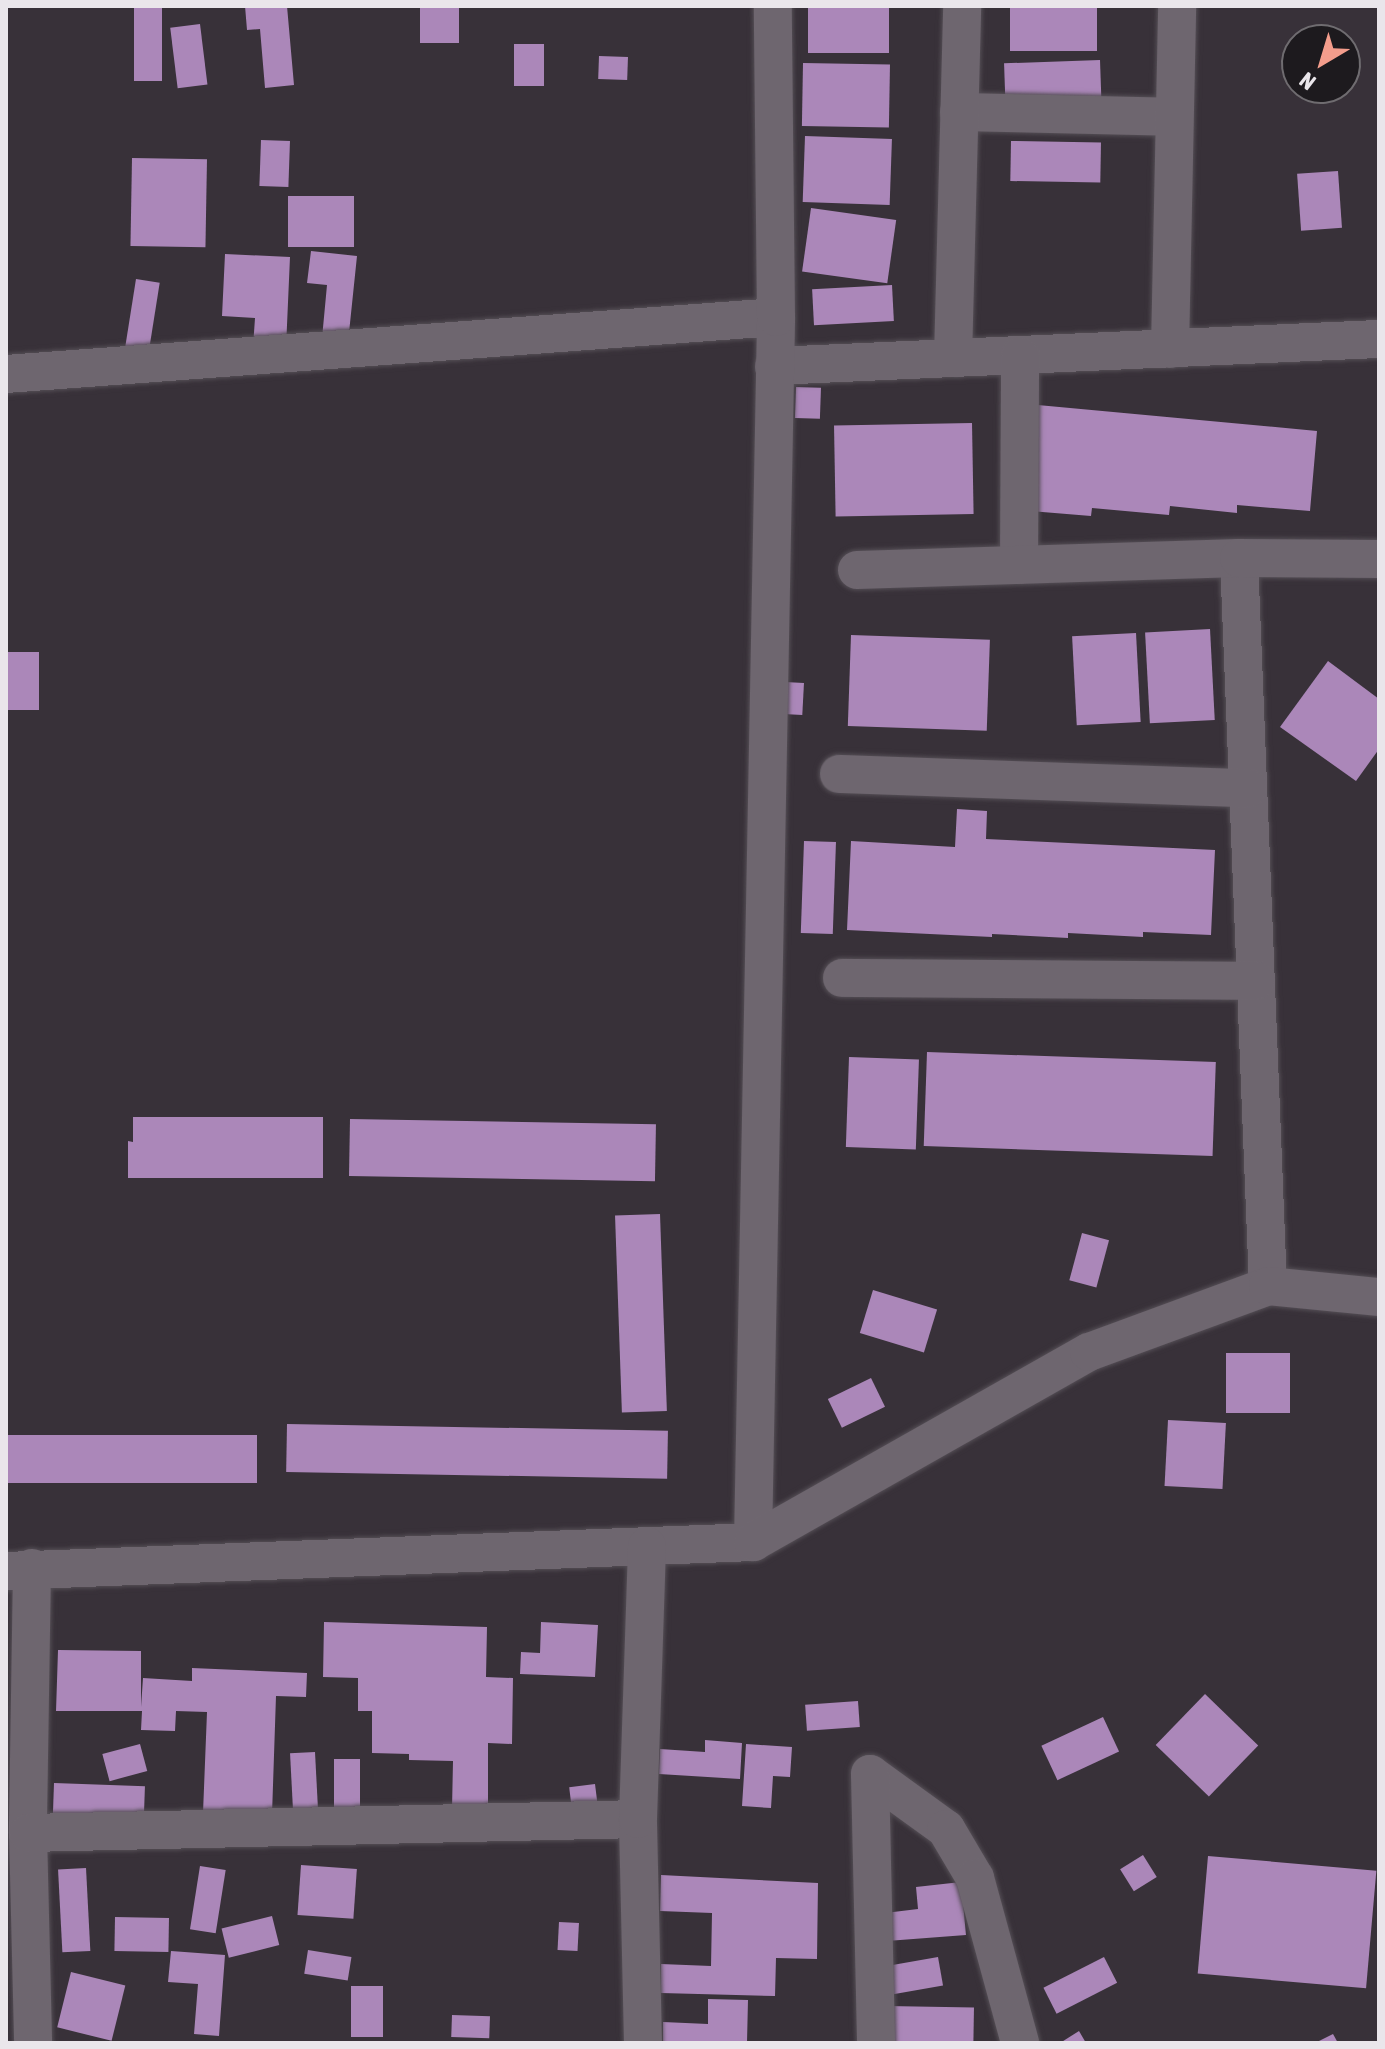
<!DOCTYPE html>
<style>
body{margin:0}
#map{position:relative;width:1385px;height:2049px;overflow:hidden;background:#383139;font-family:"Asap Condensed",sans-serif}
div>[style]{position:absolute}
.building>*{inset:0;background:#ab87b9;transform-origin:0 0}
.roads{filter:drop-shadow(0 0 2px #544e55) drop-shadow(0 0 2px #544e55)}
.minor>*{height:38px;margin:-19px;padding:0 19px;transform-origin:19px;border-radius:19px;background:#6e666f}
span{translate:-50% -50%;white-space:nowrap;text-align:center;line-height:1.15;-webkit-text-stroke:8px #1d1a1e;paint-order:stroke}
.frame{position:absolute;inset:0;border:8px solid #eae6eb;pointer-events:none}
.north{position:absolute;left:1281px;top:24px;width:80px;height:80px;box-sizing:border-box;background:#1d1a1e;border:2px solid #6f6c70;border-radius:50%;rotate:218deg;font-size:22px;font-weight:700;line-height:32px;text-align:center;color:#eae6eb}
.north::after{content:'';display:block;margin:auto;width:28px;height:36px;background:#f49d8c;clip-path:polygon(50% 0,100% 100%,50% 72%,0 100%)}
</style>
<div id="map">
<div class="building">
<div style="left:134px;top:6px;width:28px;height:75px"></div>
<div style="clip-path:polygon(245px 6px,287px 6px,294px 85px,265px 88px,260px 29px,247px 30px)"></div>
<div style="left:420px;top:6px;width:39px;height:37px"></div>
<div style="left:808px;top:6px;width:81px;height:47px"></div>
<div style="left:1010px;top:6px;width:87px;height:45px"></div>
<div style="left:200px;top:24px;width:61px;height:30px;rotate:83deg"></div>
<div style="left:514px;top:44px;width:30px;height:42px"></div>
<div style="left:599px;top:56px;width:29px;height:23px;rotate:2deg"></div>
<div style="left:1100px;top:60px;width:37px;height:96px;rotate:88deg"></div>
<div style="left:803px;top:63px;width:87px;height:63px;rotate:1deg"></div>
<div style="left:805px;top:136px;width:87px;height:66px;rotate:2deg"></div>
<div style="left:261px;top:140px;width:29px;height:46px;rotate:2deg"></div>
<div style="left:1011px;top:141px;width:90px;height:40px;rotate:1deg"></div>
<div style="left:132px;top:158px;width:75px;height:88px;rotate:1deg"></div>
<div style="left:1338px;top:171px;width:57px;height:41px;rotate:86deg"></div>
<div style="left:288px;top:196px;width:66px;height:51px"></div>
<div style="left:811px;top:208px;width:86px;height:64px;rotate:8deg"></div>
<div style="clip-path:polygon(311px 251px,357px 256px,347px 352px,321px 349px,327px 285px,307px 283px)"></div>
<div style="clip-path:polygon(225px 254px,290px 257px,286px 348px,253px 347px,255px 318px,222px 316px)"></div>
<div style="left:136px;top:279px;width:24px;height:73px;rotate:9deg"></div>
<div style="left:892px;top:285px;width:36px;height:80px;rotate:87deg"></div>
<div style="left:796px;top:387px;width:25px;height:31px;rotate:2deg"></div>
<div style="clip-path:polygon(1027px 404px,1317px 431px,1310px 511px,1237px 505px,1237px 513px,1170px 506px,1169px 515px,1092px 508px,1091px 516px,1018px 510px)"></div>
<div style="left:972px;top:423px;width:91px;height:138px;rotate:89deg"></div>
<div style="left:1210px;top:629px;width:91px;height:65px;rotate:87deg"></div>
<div style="left:1136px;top:633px;width:89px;height:64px;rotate:87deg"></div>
<div style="left:851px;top:635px;width:139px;height:91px;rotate:2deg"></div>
<div style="left:6px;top:652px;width:33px;height:58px"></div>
<div style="clip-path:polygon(1328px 661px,1379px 699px,1379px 749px,1356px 781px,1280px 727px)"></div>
<div style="left:785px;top:682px;width:19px;height:32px;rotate:3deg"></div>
<div style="clip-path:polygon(957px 809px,987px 811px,986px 839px,1215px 850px,1211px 935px,1143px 932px,1143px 937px,1068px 933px,1068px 938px,992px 934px,992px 937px,847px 930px,851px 841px,955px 847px)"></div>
<div style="left:804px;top:841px;width:32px;height:92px;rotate:2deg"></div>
<div style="left:927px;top:1052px;width:289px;height:94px;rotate:2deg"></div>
<div style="left:849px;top:1057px;width:70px;height:90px;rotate:2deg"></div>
<div style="clip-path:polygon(133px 1117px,323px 1117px,323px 1178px,128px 1178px,128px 1141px,133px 1142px)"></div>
<div style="left:350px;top:1119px;width:306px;height:57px;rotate:1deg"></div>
<div style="left:660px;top:1214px;width:197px;height:45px;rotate:88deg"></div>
<div style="left:1082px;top:1233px;width:28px;height:49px;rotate:15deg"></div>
<div style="left:873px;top:1290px;width:67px;height:45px;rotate:17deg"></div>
<div style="left:1226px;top:1353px;width:64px;height:60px"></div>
<div style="left:871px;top:1378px;width:32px;height:48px;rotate:64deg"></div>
<div style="left:1168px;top:1420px;width:58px;height:66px;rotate:3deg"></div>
<div style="left:287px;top:1424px;width:381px;height:48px;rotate:1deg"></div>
<div style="left:6px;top:1435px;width:251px;height:48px"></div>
<div style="clip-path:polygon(324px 1622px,487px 1627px,486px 1677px,513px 1678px,512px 1744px,488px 1743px,488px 1810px,452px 1809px,453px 1761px,409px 1760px,409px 1754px,372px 1753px,372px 1711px,358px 1711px,358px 1678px,323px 1677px)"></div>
<div style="clip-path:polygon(541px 1622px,598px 1625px,595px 1677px,520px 1674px,521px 1652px,540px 1653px)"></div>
<div style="clip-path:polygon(58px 1650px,141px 1651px,141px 1707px,143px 1678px,192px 1681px,192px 1668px,307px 1673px,306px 1697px,276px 1696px,272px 1815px,203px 1813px,207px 1712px,176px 1711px,175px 1731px,141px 1730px,142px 1711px,56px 1711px)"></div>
<div style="left:1205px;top:1694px;width:74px;height:71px;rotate:44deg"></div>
<div style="left:858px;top:1701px;width:26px;height:53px;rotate:86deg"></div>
<div style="left:1103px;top:1717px;width:38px;height:68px;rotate:65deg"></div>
<div style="clip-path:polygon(705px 1740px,742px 1743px,740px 1779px,659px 1774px,660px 1749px,705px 1752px)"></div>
<div style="left:140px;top:1744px;width:28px;height:39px;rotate:75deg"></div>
<div style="clip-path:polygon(746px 1744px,792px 1747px,790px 1777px,773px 1776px,771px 1808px,742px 1806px)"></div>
<div style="left:315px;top:1752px;width:59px;height:25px;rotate:87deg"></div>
<div style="left:334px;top:1759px;width:26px;height:51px"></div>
<div style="left:54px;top:1783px;width:91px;height:33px;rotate:2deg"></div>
<div style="left:595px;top:1784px;width:24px;height:26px;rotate:83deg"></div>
<div style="left:1143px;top:1855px;width:26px;height:27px;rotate:58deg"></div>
<div style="left:1208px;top:1856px;width:169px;height:118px;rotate:5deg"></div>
<div style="left:301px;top:1865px;width:56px;height:50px;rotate:4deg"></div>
<div style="left:200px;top:1866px;width:26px;height:64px;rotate:9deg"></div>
<div style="left:86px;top:1868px;width:83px;height:28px;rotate:87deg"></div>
<div style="clip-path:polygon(661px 1875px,818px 1883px,817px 1959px,776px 1958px,775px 1996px,661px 1993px,661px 1964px,711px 1966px,712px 1913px,660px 1911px)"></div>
<div style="clip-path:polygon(961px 1882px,966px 1935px,887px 1941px,885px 1913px,918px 1909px,916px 1887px)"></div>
<div style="left:272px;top:1916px;width:30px;height:52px;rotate:76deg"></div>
<div style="left:115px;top:1917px;width:54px;height:34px;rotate:1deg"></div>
<div style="left:559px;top:1922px;width:20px;height:28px;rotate:3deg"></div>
<div style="left:308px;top:1950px;width:44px;height:24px;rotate:9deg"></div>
<div style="clip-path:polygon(171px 1951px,225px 1955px,219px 2036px,194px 2034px,198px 1984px,168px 1982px)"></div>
<div style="left:938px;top:1957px;width:29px;height:52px;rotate:80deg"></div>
<div style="left:1104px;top:1957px;width:29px;height:68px;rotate:63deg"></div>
<div style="left:71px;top:1972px;width:56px;height:57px;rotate:14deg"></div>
<div style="left:351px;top:1986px;width:32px;height:51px"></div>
<div style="clip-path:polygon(708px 1999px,748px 2000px,747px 2043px,663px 2043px,663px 2022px,708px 2024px)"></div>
<div style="left:887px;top:2006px;width:87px;height:37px;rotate:1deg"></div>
<div style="left:452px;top:2015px;width:38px;height:22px;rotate:2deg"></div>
<div style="clip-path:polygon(1079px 2031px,1086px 2043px,1060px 2043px)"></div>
<div style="clip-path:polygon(1333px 2034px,1338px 2043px,1315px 2043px)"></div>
</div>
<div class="roads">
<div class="minor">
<div style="left:959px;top:112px;width:215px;rotate:1.3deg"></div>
<div style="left:1170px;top:349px;width:343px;rotate:-88.8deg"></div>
<div style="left:953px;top:358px;width:352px;rotate:-88.5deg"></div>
<div style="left:774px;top:366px;width:606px;rotate:-2.56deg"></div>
<div style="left:6px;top:374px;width:772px;rotate:-4.23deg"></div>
<div style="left:1239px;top:558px;width:729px;rotate:87.72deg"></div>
<div style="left:1019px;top:565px;width:209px;rotate:-89.7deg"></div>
<div style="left:857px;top:570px;width:382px;rotate:-1.8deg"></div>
<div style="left:1239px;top:558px;width:140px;rotate:0.4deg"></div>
<div style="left:839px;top:774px;width:409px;rotate:2deg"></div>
<div style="left:842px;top:978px;width:414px;rotate:0.4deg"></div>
<div style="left:753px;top:1542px;width:1225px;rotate:-88.92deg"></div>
<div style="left:776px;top:317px;width:311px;rotate:-90.6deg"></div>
<div style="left:32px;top:1568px;width:265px;rotate:90.9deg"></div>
<div style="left:28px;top:1833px;width:210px;rotate:88.6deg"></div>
<div style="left:6px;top:1571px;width:748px;rotate:-2.22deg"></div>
<div style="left:753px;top:1542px;width:386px;rotate:-29.5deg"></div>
<div style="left:1089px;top:1352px;width:191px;rotate:-20.2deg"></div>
<div style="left:1268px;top:1286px;width:112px;rotate:5.7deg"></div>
<div style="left:870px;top:1774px;width:94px;rotate:35.9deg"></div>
<div style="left:946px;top:1829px;width:57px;rotate:59.4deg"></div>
<div style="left:975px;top:1878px;width:171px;rotate:74.7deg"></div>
<div style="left:870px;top:1774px;width:269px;rotate:88.7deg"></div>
<div style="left:28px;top:1833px;width:610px;rotate:-1.31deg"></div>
<div style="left:643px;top:2043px;width:224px;rotate:-91.3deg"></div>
<div style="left:638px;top:1819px;width:273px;rotate:-88.1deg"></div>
</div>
</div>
<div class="frame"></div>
<div class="north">N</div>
</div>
